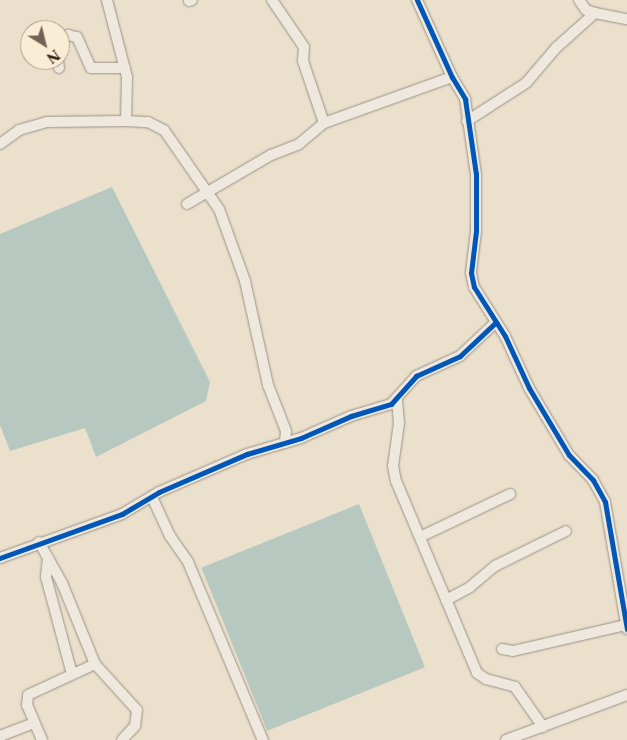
<!DOCTYPE html>
<style>
body{margin:0}
#map{position:relative;width:627px;height:740px;overflow:hidden;background:#ebe0cc;font-family:"Libre Caslon Text",serif}
div>[style]{position:absolute}
.water>*{inset:0;background:#b6c8bf;transform-origin:0 0}
.roads{filter:drop-shadow(0 0 1px #9b9286) drop-shadow(0 0 1px #9b9286)}
.minor>*{height:10px;margin:-5px;padding:0 5px;transform-origin:5px;border-radius:5px;background:#eee8de}
.cycleway>*{height:5px;margin:-2.5px;padding:0 2.5px;transform-origin:2.5px;border-radius:2.5px;background:#0057b8}
span{translate:-50% -50%;white-space:nowrap;text-align:center;line-height:1.15;-webkit-text-stroke:5px #faedd5;paint-order:stroke}
.north{position:absolute;left:20px;top:20px;width:50px;height:50px;box-sizing:border-box;background:#faedd5;border:1px solid #aa9b89;border-radius:50%;rotate:144deg;font-size:14px;font-weight:700;line-height:20px;text-align:center;color:#322017}
.north::after{content:'';display:block;margin:auto;width:18px;height:22px;background:#736356;clip-path:polygon(50% 0,100% 100%,50% 72%,0 100%)}
</style>
<div id="map">
<div class="water">
<div style="clip-path:polygon(112px 187px,210px 382px,206px 401px,96px 457px,85px 428px,10px 451px,0 425px,0 234px)"></div>
<div style="left:359px;top:504px;width:176px;height:170px;rotate:68deg"></div>
</div>
<div class="roads">
<div class="minor">
<div style="left:272px;top:0;width:57px;rotate:55.8deg"></div>
<div style="left:304px;top:47px;width:14px;rotate:94deg"></div>
<div style="left:303px;top:61px;width:65px;rotate:71.3deg"></div>
<div style="left:417px;top:0;width:85px;rotate:65.6deg"></div>
<div style="left:452px;top:77px;width:26px;rotate:59deg"></div>
<div style="left:465px;top:99px;width:76px;rotate:81.7deg"></div>
<div style="left:476px;top:174px;width:57px;rotate:90deg"></div>
<div style="left:476px;top:231px;width:42px;rotate:96.8deg"></div>
<div style="left:471px;top:273px;width:14px;rotate:78deg"></div>
<div style="left:474px;top:287px;width:58px;rotate:57.7deg"></div>
<div style="left:505px;top:336px;width:57px;rotate:65.2deg"></div>
<div style="left:529px;top:388px;width:78px;rotate:59.2deg"></div>
<div style="left:569px;top:455px;width:35px;rotate:46deg"></div>
<div style="left:593px;top:480px;width:25px;rotate:61deg"></div>
<div style="left:605px;top:502px;width:129px;rotate:80.2deg"></div>
<div style="left:579px;top:0;width:12px;rotate:55deg"></div>
<div style="left:586px;top:10px;width:9px;rotate:18deg"></div>
<div style="left:595px;top:13px;width:33px;rotate:11deg"></div>
<div style="left:189px;top:1px;width:3px;rotate:-18deg"></div>
<div style="left:60px;top:38px;width:9px;rotate:-21deg"></div>
<div style="left:68px;top:35px;width:9px;rotate:13deg"></div>
<div style="left:77px;top:37px;width:34px;rotate:66deg"></div>
<div style="left:91px;top:68px;width:34px"></div>
<div style="left:58px;top:60px;width:8px;rotate:83deg"></div>
<div style="left:126px;top:121px;width:22px;rotate:3deg"></div>
<div style="left:148px;top:122px;width:18px;rotate:27deg"></div>
<div style="left:164px;top:130px;width:96px;rotate:55.2deg"></div>
<div style="left:219px;top:209px;width:77px;rotate:70.1deg"></div>
<div style="left:245px;top:281px;width:107px;rotate:77.5deg"></div>
<div style="left:268px;top:385px;width:49px;rotate:68.6deg"></div>
<div style="left:286px;top:431px;width:12px;rotate:95deg"></div>
<div style="left:467px;top:121px;width:70px;rotate:-32.8deg"></div>
<div style="left:526px;top:83px;width:48px;rotate:-49.3deg"></div>
<div style="left:557px;top:47px;width:51px;rotate:-41.8deg"></div>
<div style="left:0;top:144px;width:24px;rotate:-36deg"></div>
<div style="left:19px;top:130px;width:29px;rotate:-16deg"></div>
<div style="left:47px;top:122px;width:79px;rotate:-0.7deg"></div>
<div style="left:126px;top:121px;width:44px;rotate:-88.7deg"></div>
<div style="left:127px;top:77px;width:80px;rotate:-104.6deg"></div>
<div style="left:187px;top:204px;width:97px;rotate:-30.3deg"></div>
<div style="left:271px;top:155px;width:30px;rotate:-21deg"></div>
<div style="left:299px;top:144px;width:33px;rotate:-40deg"></div>
<div style="left:324px;top:123px;width:136px;rotate:-19.8deg"></div>
<div style="left:397px;top:400px;width:23px;rotate:85deg"></div>
<div style="left:399px;top:423px;width:43px;rotate:97.9deg"></div>
<div style="left:393px;top:466px;width:15px;rotate:79deg"></div>
<div style="left:396px;top:481px;width:208px;rotate:67.1deg"></div>
<div style="left:477px;top:673px;width:11px;rotate:34deg"></div>
<div style="left:486px;top:679px;width:30px;rotate:15deg"></div>
<div style="left:515px;top:687px;width:49px;rotate:55deg"></div>
<div style="left:152px;top:497px;width:43px;rotate:65.2deg"></div>
<div style="left:170px;top:536px;width:32px;rotate:55deg"></div>
<div style="left:188px;top:562px;width:193px;rotate:67.2deg"></div>
<div style="left:420px;top:537px;width:100px;rotate:-25.5deg"></div>
<div style="left:39px;top:542px;width:47px;rotate:60.7deg"></div>
<div style="left:62px;top:583px;width:87px;rotate:67.8deg"></div>
<div style="left:95px;top:664px;width:62px;rotate:47.6deg"></div>
<div style="left:137px;top:710px;width:16px;rotate:97deg"></div>
<div style="left:135px;top:726px;width:19px;rotate:133deg"></div>
<div style="left:0;top:558px;width:130px;rotate:-19.8deg"></div>
<div style="left:122px;top:514px;width:43px;rotate:-30.7deg"></div>
<div style="left:159px;top:492px;width:96px;rotate:-23.4deg"></div>
<div style="left:247px;top:454px;width:56px;rotate:-16.5deg"></div>
<div style="left:301px;top:438px;width:55px;rotate:-23.7deg"></div>
<div style="left:351px;top:416px;width:42px;rotate:-16.7deg"></div>
<div style="left:391px;top:404px;width:38px;rotate:-48deg"></div>
<div style="left:416px;top:376px;width:48px;rotate:-24.4deg"></div>
<div style="left:460px;top:356px;width:48px;rotate:-43.3deg"></div>
<div style="left:48px;top:558px;width:19px;rotate:96deg"></div>
<div style="left:46px;top:577px;width:100px;rotate:75deg"></div>
<div style="left:446px;top:600px;width:27px;rotate:-28deg"></div>
<div style="left:470px;top:587px;width:33px;rotate:-40deg"></div>
<div style="left:495px;top:566px;width:79px;rotate:-26.2deg"></div>
<div style="left:502px;top:649px;width:11px;rotate:10deg"></div>
<div style="left:513px;top:651px;width:116px;rotate:-13deg"></div>
<div style="left:0;top:736px;width:36px;rotate:-21deg"></div>
<div style="left:42px;top:740px;width:38px;rotate:-113deg"></div>
<div style="left:27px;top:705px;width:10px;rotate:-84deg"></div>
<div style="left:28px;top:695px;width:74px;rotate:-24.8deg"></div>
<div style="left:506px;top:740px;width:129px;rotate:-20.4deg"></div>
</div>
</div>
<div class="cycleway">
<div style="left:417px;top:0;width:85px;rotate:65.6deg"></div>
<div style="left:452px;top:77px;width:26px;rotate:59deg"></div>
<div style="left:465px;top:99px;width:76px;rotate:81.7deg"></div>
<div style="left:476px;top:174px;width:57px;rotate:90deg"></div>
<div style="left:476px;top:231px;width:42px;rotate:96.8deg"></div>
<div style="left:471px;top:273px;width:14px;rotate:78deg"></div>
<div style="left:474px;top:287px;width:58px;rotate:57.7deg"></div>
<div style="left:505px;top:336px;width:57px;rotate:65.2deg"></div>
<div style="left:529px;top:388px;width:78px;rotate:59.2deg"></div>
<div style="left:569px;top:455px;width:35px;rotate:46deg"></div>
<div style="left:593px;top:480px;width:25px;rotate:61deg"></div>
<div style="left:605px;top:502px;width:129px;rotate:80.2deg"></div>
<div style="left:0;top:558px;width:130px;rotate:-19.8deg"></div>
<div style="left:122px;top:514px;width:43px;rotate:-30.7deg"></div>
<div style="left:159px;top:492px;width:96px;rotate:-23.4deg"></div>
<div style="left:247px;top:454px;width:56px;rotate:-16.5deg"></div>
<div style="left:301px;top:438px;width:55px;rotate:-23.7deg"></div>
<div style="left:351px;top:416px;width:42px;rotate:-16.7deg"></div>
<div style="left:391px;top:404px;width:38px;rotate:-48deg"></div>
<div style="left:416px;top:376px;width:48px;rotate:-24.4deg"></div>
<div style="left:460px;top:356px;width:48px;rotate:-43.3deg"></div>
</div>
<div class="north">N</div>
</div>
